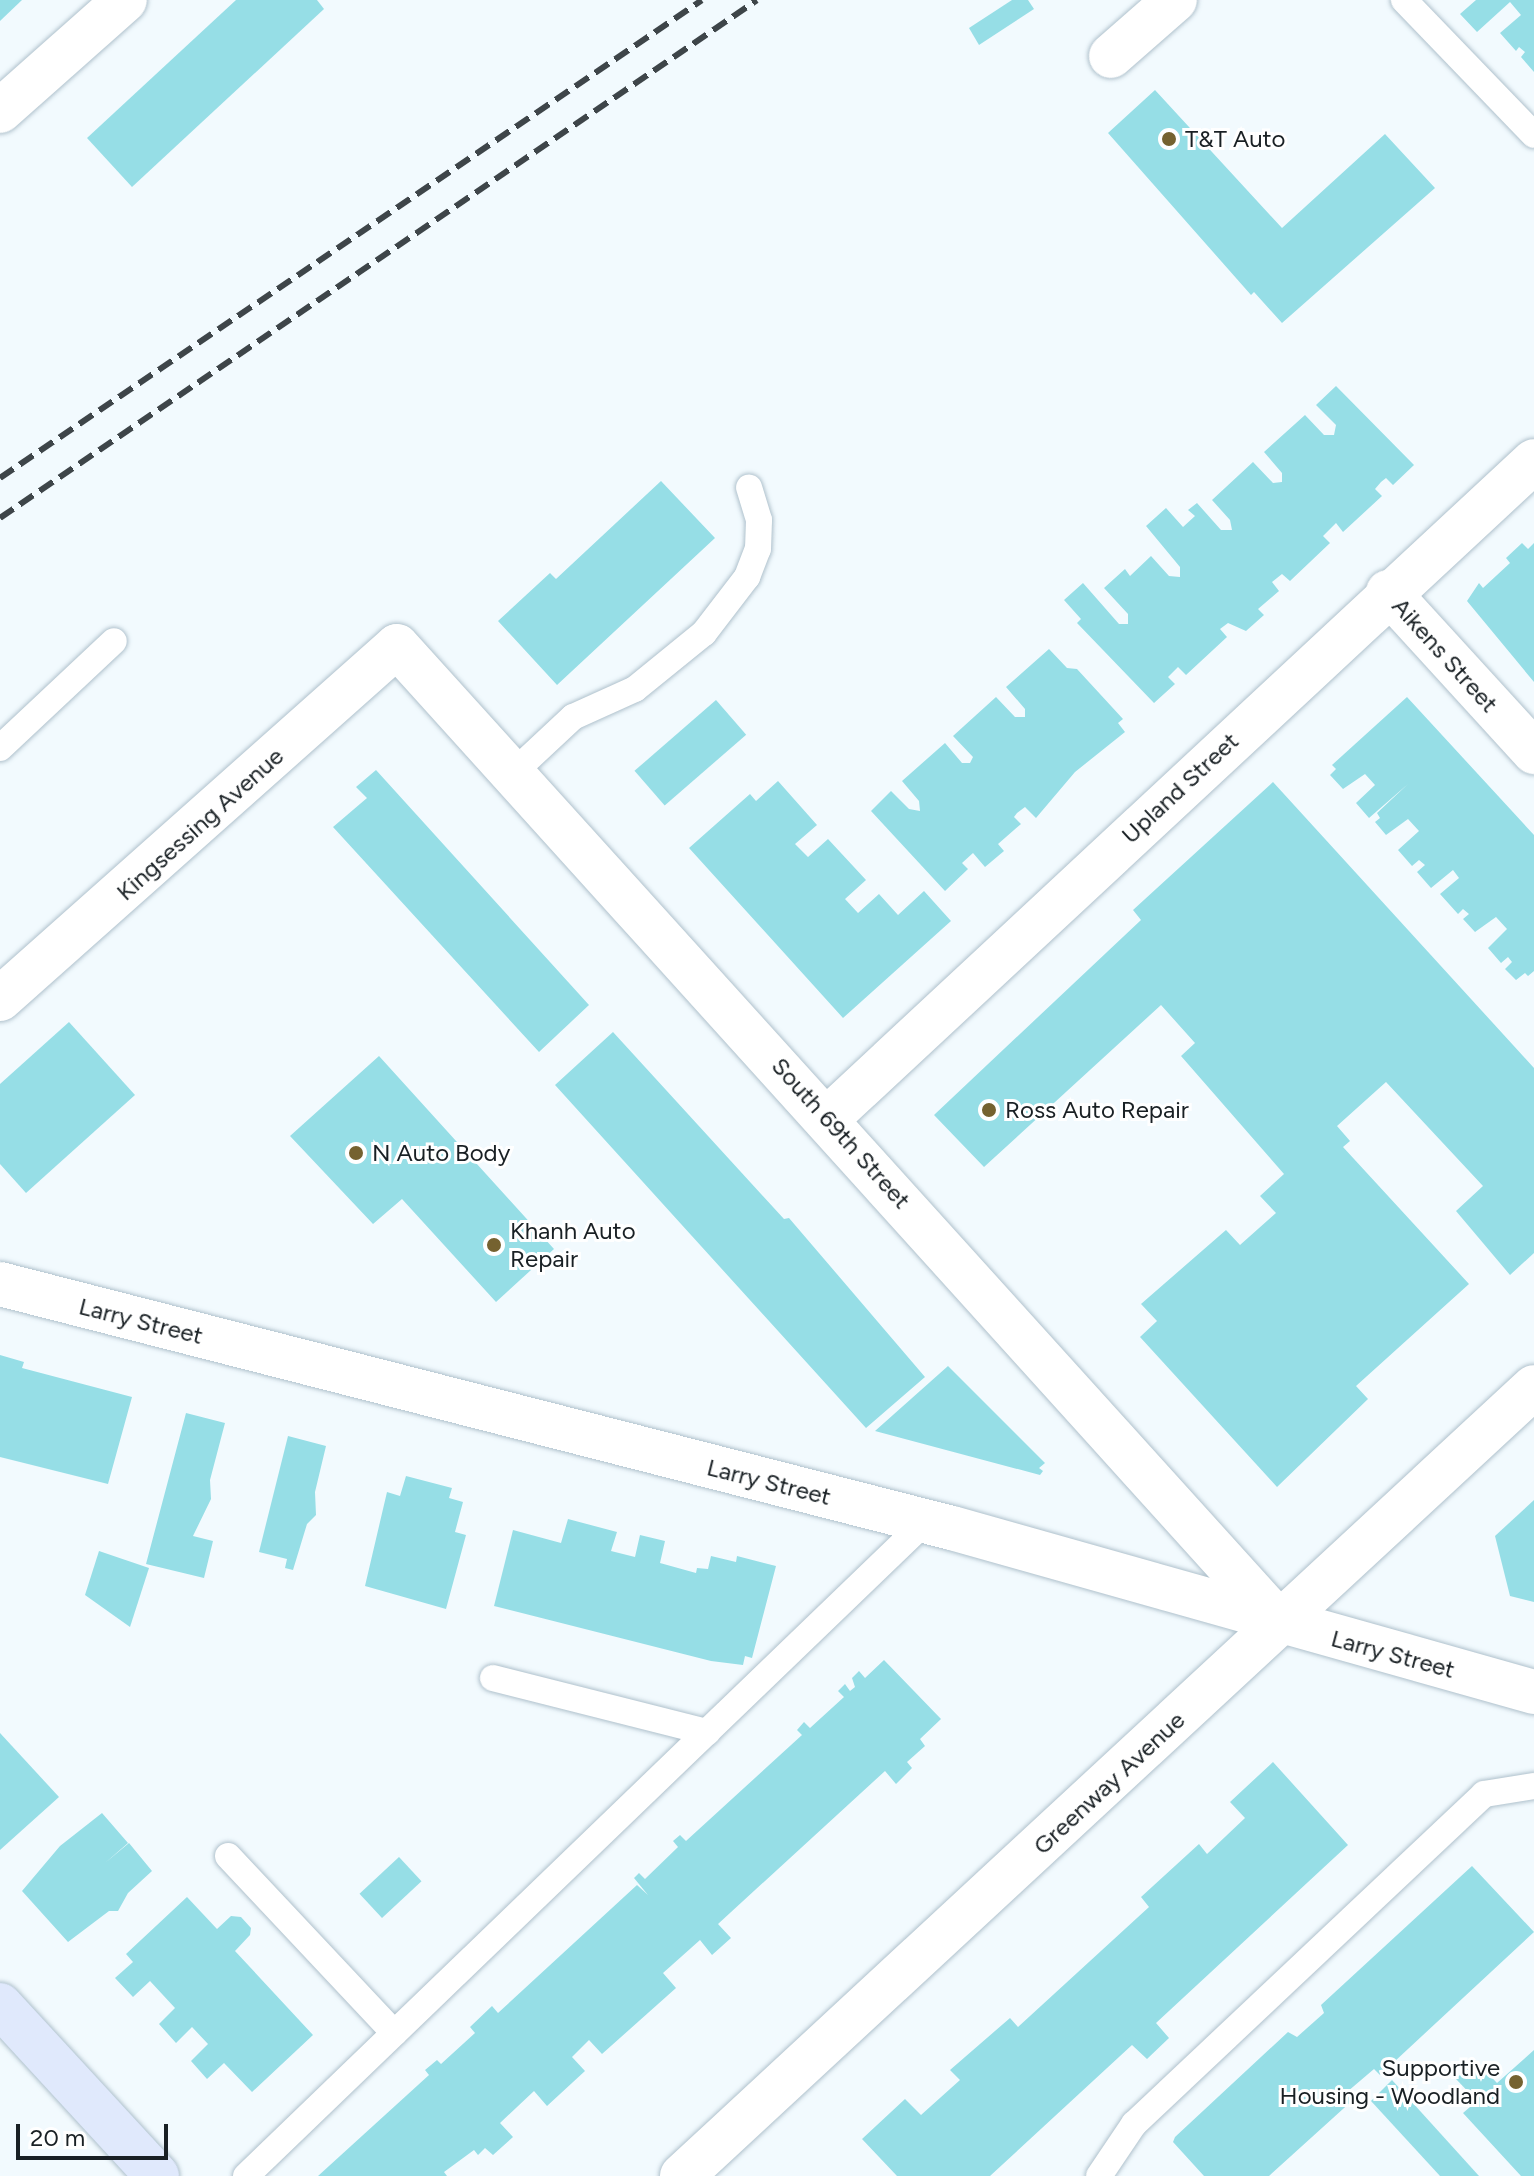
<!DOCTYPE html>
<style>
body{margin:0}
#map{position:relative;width:1534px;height:2176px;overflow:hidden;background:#f2fafe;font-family:Figtree,sans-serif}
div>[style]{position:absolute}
.building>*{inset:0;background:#96dee6;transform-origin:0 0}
.roads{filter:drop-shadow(0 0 2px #afc1cc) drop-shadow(0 0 2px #afc1cc)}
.lane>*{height:26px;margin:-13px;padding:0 13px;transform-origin:13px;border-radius:13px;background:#fff}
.street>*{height:44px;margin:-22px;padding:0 22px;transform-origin:22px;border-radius:22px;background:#fff}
.secondary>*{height:44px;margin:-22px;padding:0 22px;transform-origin:22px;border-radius:22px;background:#e0e9fc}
.rail>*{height:6px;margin-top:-3px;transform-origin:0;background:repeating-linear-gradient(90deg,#3e4549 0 16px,transparent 0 24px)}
.dots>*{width:22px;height:22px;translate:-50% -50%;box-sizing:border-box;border:4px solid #fff;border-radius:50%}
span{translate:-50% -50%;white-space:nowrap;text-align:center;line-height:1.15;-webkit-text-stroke:6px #fff;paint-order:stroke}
.poi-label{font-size:24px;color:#192024}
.left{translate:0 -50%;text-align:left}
.right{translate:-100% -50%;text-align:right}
.street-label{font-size:24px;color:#192024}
.scale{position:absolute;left:16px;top:2124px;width:152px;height:36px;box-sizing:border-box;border:4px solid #192024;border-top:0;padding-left:10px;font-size:24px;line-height:28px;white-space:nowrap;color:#192024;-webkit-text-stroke:6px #fff;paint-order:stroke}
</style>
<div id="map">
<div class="building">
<div style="clip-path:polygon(0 0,22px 0,0 21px)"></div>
<div style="clip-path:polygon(236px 0,317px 0,324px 9px,132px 187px,87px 138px)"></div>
<div style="clip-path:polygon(1012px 0,1028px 0,1034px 9px,979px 45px,969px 28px)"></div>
<div style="clip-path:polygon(1476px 0,1534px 0,1534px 72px,1521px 57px,1525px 52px,1519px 47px,1516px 51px,1500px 33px,1521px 15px,1510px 2px,1477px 32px,1460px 14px)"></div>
<div style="clip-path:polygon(1155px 90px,1282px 228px,1385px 134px,1435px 188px,1282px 323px,1254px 292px,1251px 295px,1108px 133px)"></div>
<div style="clip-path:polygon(1336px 386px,1414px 465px,1393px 485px,1386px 478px,1381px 482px,1375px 489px,1382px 496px,1343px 532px,1336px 523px,1323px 536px,1330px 543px,1290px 581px,1282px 574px,1272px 582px,1279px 591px,1258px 609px,1264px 615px,1246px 631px,1228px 623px,1220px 629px,1227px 637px,1186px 675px,1178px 667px,1168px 677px,1175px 684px,1154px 703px,1077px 623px,1081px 619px,1064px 600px,1083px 583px,1119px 624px,1128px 624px,1128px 614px,1104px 588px,1125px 569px,1130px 576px,1151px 556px,1169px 576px,1180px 577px,1180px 567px,1146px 526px,1166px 508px,1183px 527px,1195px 516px,1188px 510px,1197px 503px,1221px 530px,1232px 530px,1230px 520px,1212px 500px,1253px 462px,1273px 483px,1282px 482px,1282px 473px,1264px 452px,1305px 415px,1324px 435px,1334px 435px,1336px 425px,1316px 405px)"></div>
<div style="clip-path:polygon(661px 481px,715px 538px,557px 685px,498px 621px,550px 573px,556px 579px)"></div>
<div style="clip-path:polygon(1522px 543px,1528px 549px,1534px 543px,1534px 682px,1467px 601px,1479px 583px,1483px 588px,1510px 563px,1506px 558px)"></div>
<div style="clip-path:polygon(1049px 649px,1067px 668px,1077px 669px,1123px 719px,1118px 723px,1125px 732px,1075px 772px,1036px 818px,1025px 807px,1017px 813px,1014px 817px,1021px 824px,998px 844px,1004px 851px,985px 867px,973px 853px,962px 863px,968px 869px,945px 891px,871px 811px,891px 791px,909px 809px,920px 811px,919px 801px,902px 781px,945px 743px,962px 763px,970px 763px,973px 757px,953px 736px,996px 697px,1015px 717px,1025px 717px,1025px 709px,1006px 687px)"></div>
<div style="clip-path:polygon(1407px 697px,1534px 835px,1534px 971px,1528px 976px,1525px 973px,1516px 980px,1505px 969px,1512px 962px,1508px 957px,1501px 963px,1488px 948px,1507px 929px,1496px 917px,1475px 932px,1463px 919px,1469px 914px,1463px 909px,1458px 914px,1440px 894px,1459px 878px,1453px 870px,1431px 888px,1417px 872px,1425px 865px,1419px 860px,1412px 866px,1398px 850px,1419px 831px,1408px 819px,1386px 835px,1375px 822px,1380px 818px,1377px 813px,1408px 784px,1369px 818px,1356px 803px,1375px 785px,1365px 774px,1343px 789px,1330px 775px,1336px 769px,1332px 765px)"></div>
<div style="left:716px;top:700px;width:46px;height:108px;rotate:49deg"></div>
<div style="clip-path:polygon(376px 770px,589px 1005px,539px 1052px,333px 827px,367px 798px,356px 787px)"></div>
<div style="clip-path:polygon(778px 781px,817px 825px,795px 844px,808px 857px,828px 839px,866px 880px,845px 899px,858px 913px,879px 894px,898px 915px,924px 891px,951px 921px,843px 1018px,689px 848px,750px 794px,756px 801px)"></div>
<div style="clip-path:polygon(1273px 782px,1534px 1068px,1534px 1253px,1510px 1275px,1456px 1211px,1483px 1186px,1386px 1082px,1337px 1126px,1350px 1141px,1343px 1147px,1469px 1284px,1356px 1386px,1368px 1399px,1277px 1487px,1140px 1337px,1157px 1321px,1141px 1304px,1226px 1230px,1240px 1245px,1276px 1213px,1260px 1196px,1284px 1174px,1181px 1056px,1195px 1043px,1161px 1005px,984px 1167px,934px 1115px,1141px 920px,1133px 910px)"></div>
<div style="clip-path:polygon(69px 1022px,135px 1095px,26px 1193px,0 1164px,0 1084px)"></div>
<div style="clip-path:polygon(613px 1032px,784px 1219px,789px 1218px,925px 1377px,866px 1428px,555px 1085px)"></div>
<div style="clip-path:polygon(379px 1056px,554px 1249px,496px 1302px,402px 1199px,373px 1224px,290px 1136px)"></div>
<div style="clip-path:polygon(0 1355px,24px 1362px,22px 1368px,132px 1397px,108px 1484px,0 1457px)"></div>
<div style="clip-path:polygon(948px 1366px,1045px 1463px,1039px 1468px,1043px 1471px,1040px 1475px,875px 1431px)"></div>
<div style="clip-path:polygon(186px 1413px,225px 1423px,210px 1480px,211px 1499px,193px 1536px,213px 1541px,204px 1578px,146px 1564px)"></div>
<div style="clip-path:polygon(288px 1436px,326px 1446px,315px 1492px,316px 1515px,307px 1524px,293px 1570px,285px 1568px,287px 1559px,259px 1552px)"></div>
<div style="clip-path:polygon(406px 1476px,452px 1488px,449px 1498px,463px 1502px,455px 1532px,466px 1535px,446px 1609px,365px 1586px,387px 1492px,400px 1496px)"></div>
<div style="clip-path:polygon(1534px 1500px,1534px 1602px,1510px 1596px,1495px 1536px)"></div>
<div style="clip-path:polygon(568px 1519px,617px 1532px,611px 1551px,635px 1557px,640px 1535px,665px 1541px,660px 1563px,696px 1573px,697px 1568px,708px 1569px,711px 1556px,736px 1562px,737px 1556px,776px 1566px,752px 1658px,745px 1656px,743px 1665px,711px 1661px,494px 1606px,513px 1530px,561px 1543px)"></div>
<div style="clip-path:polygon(99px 1551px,149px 1568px,130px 1627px,85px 1595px)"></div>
<div style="clip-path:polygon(884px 1660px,941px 1719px,920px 1739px,925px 1746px,907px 1762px,912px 1768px,896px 1784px,885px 1771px,718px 1924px,731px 1938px,712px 1955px,700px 1940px,663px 1973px,676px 1988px,602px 2054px,589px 2040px,572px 2057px,585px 2071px,547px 2106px,534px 2091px,500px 2123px,513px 2137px,493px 2155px,485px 2148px,478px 2155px,474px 2150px,444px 2172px,447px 2176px,318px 2176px,429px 2075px,425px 2070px,437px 2060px,441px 2064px,475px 2033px,470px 2027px,492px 2006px,498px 2013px,637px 1885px,648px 1895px,634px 1878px,639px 1873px,645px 1879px,678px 1847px,673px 1841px,680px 1835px,686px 1841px,802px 1735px,797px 1730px,804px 1722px,810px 1728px,844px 1697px,838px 1691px,845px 1684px,850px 1691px,855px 1687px,852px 1678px,859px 1671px,865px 1678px)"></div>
<div style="clip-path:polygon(0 1733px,59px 1797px,0 1850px)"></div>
<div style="clip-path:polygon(1273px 1762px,1348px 1845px,1156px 2023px,1169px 2038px,1147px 2059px,1132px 2045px,990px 2176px,897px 2176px,862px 2139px,905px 2099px,921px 2115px,960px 2080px,950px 2070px,1010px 2018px,1018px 2027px,1149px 1907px,1141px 1897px,1199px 1844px,1207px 1854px,1245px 1818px,1230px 1802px)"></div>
<div style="clip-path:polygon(102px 1813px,128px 1843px,105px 1863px,129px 1843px,152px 1871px,128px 1893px,118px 1911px,109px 1911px,68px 1942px,22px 1891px,60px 1846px)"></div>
<div style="left:399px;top:1857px;width:33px;height:54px;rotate:47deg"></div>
<div style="clip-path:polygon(1472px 1866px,1534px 1932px,1380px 2075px,1374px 2069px,1347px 2092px,1354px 2099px,1269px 2176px,1204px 2176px,1173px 2142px,1175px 2137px,1288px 2032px,1297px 2037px,1324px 2013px,1321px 2005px)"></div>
<div style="clip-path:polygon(187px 1897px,217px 1929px,231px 1916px,241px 1917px,251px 1928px,250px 1935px,235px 1951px,313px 2035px,252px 2092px,224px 2063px,207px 2079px,191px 2061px,208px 2044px,192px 2027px,176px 2043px,159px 2024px,175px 2008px,150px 1981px,133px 1997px,115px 1978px,133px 1962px,126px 1954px)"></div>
<div style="clip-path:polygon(1534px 2050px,1534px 2176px,1521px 2176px,1463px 2113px,1477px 2101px,1456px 2079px,1475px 2060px,1497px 2083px)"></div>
<div style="clip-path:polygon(1392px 2080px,1479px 2176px,1440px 2176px,1371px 2101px)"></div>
</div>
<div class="roads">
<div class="lane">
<div style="left:1404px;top:0;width:187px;rotate:46.1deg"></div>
<div style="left:0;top:748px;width:156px;rotate:-43.2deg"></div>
<div style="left:513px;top:773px;width:82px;rotate:-43deg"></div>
<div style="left:573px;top:717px;width:68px;rotate:-24.3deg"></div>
<div style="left:635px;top:689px;width:89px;rotate:-39.1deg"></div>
<div style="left:704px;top:633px;width:71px;rotate:-52.5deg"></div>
<div style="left:747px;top:577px;width:30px;rotate:-69deg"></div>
<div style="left:758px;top:549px;width:29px;rotate:-88deg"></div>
<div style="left:759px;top:520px;width:34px;rotate:-107deg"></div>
<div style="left:493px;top:1678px;width:221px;rotate:14.2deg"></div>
<div style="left:228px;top:1856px;width:243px;rotate:46.8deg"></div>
<div style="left:246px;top:2176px;width:944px;rotate:-43.93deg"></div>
<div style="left:1099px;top:2176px;width:63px;rotate:-56.1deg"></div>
<div style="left:1134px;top:2124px;width:481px;rotate:-43.3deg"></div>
<div style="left:1484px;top:1794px;width:51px;rotate:-9.1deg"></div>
</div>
<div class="street">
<div style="left:1111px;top:56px;width:85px;rotate:-41.2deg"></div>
<div style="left:0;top:111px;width:167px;rotate:-41.6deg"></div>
<div style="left:1388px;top:592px;width:217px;rotate:47.6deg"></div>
<div style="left:0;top:999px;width:531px;rotate:-41.64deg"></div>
<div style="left:397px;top:646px;width:1318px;rotate:47.89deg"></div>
<div style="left:828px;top:1118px;width:964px;rotate:-42.94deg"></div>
<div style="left:0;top:1284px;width:983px;rotate:14.38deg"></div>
<div style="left:952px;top:1528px;width:605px;rotate:15.74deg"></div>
<div style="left:682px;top:2176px;width:1161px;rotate:-42.8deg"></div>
</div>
<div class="secondary">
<div style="left:0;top:2005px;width:232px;rotate:47.4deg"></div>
</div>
</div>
<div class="rail">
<div style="left:0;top:478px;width:849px;rotate:-34.25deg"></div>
<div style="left:0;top:518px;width:917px;rotate:-34.38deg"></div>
</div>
<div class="dots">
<div style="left:1169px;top:139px;background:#756230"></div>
<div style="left:989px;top:1110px;background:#756230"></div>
<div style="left:356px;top:1153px;background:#756230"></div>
<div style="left:494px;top:1245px;background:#756230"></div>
<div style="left:1516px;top:2082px;background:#756230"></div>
</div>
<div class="poi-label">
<span class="left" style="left:1185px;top:139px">T&amp;T Auto</span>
<span class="left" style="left:1005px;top:1110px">Ross Auto Repair</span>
<span class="left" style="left:372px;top:1153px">N Auto Body</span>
<span class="left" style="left:510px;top:1245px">Khanh Auto<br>Repair</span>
<span class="right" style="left:1500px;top:2082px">Supportive<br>Housing - Woodland</span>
</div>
<div class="street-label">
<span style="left:1445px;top:655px;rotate:48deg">Aikens Street</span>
<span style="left:1180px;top:788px;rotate:-43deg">Upland Street</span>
<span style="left:200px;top:824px;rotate:-42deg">Kingsessing Avenue</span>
<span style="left:841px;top:1133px;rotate:48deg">South 69th Street</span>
<span style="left:141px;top:1321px;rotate:14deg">Larry Street</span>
<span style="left:769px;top:1482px;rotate:14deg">Larry Street</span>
<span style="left:1393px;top:1654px;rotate:15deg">Larry Street</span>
<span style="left:1109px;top:1783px;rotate:-43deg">Greenway Avenue</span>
</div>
<div class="scale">20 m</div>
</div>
